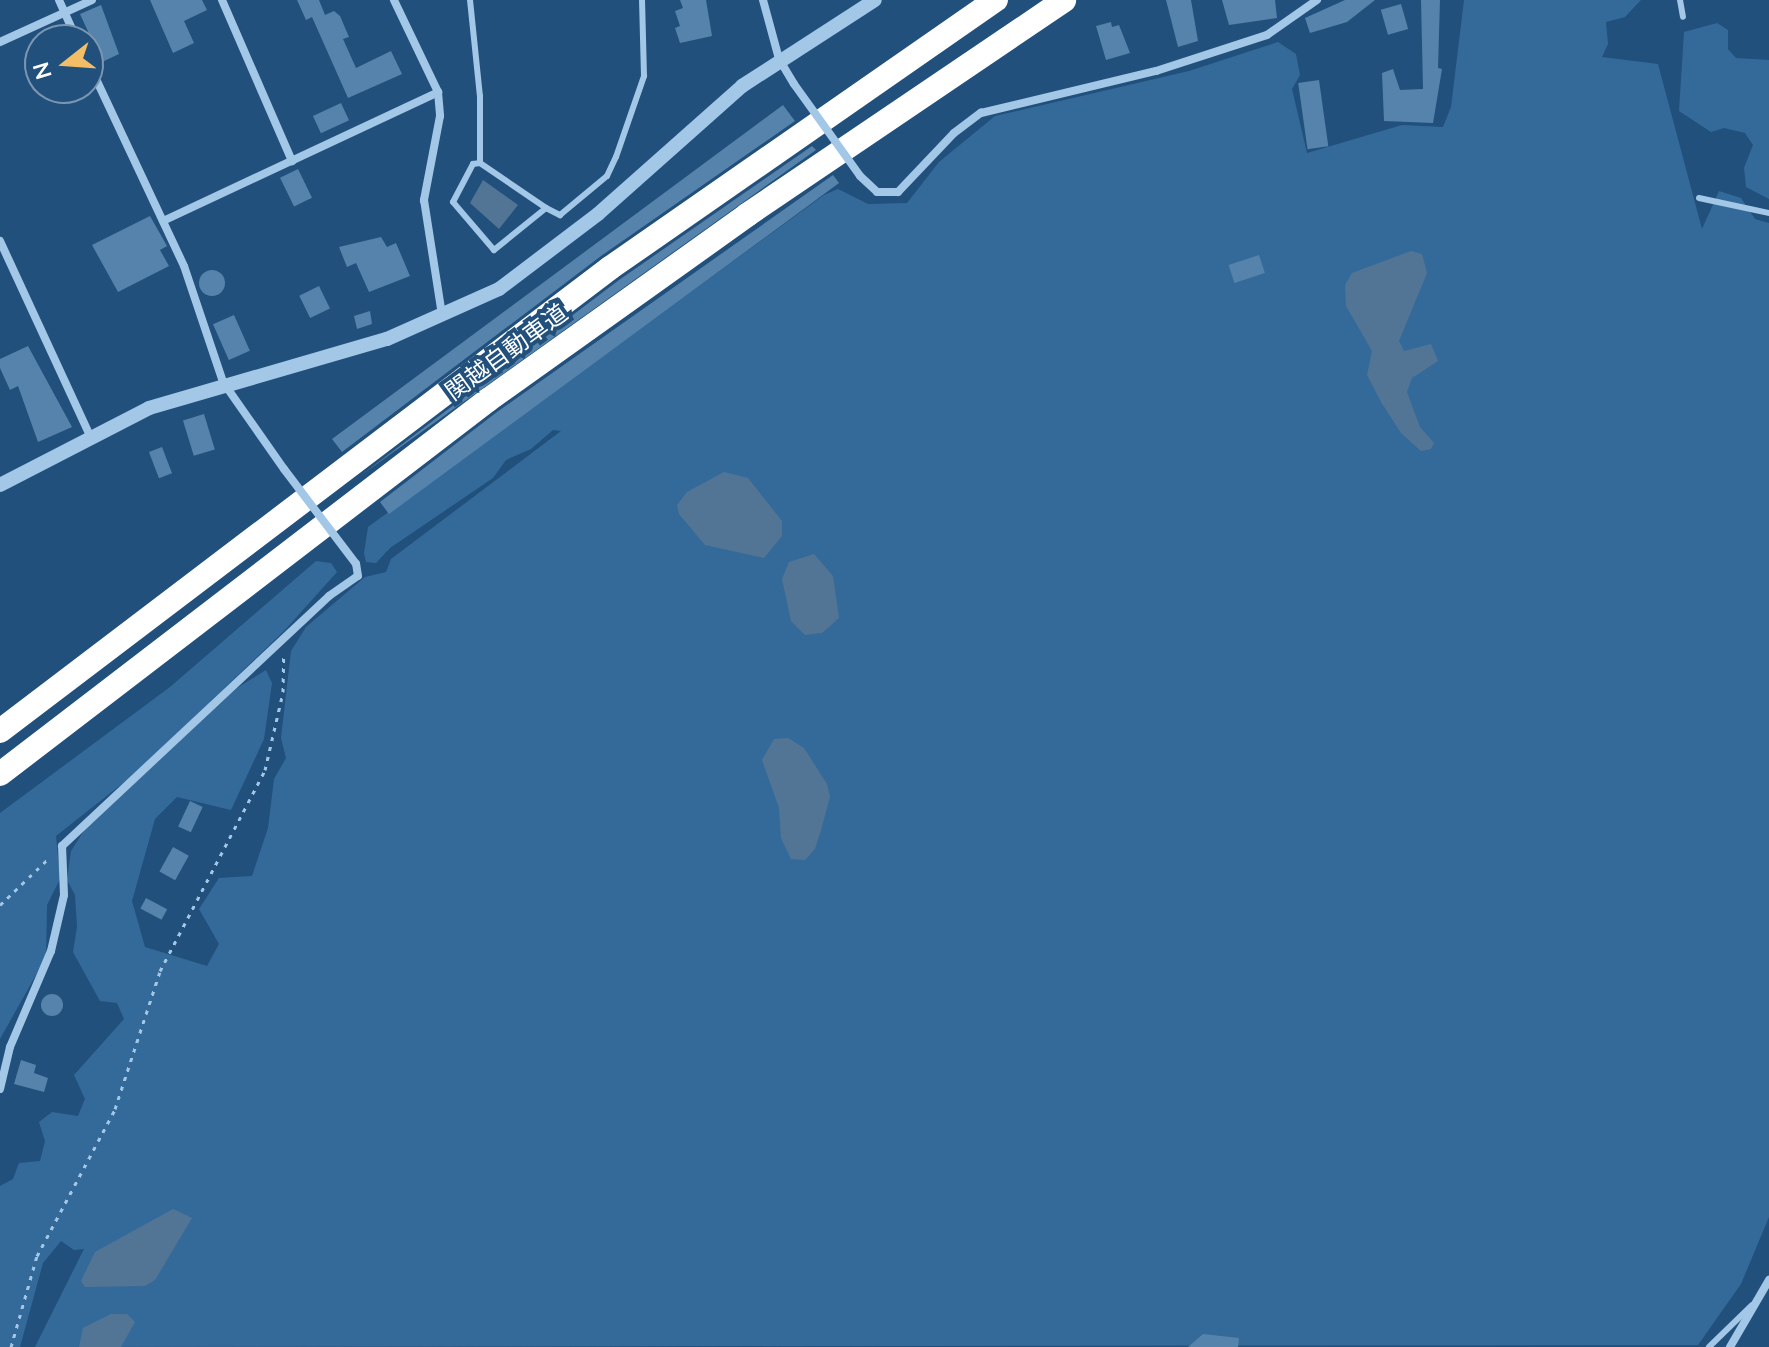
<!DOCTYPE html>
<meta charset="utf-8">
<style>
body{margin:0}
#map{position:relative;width:1769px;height:1347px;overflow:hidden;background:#21507c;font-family:"Nunito Sans","Noto Sans JP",sans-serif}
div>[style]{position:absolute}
.green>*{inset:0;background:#346a9a}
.water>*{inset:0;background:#527595}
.building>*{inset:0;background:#5583ab;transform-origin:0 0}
.round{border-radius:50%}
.path>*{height:3px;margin-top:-1.5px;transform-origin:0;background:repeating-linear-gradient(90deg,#a3c7e6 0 4px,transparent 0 10px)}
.service>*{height:6px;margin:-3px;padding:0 3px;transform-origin:3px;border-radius:3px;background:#a3c7e6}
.minor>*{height:8px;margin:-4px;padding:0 4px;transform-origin:4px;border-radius:4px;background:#a3c7e6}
.tertiary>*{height:14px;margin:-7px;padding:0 7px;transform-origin:7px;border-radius:7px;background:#a3c7e6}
.motorway>*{height:24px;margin:-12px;padding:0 12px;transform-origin:12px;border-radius:12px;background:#fff}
.minor-bridge>*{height:8px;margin:-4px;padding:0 4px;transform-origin:4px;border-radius:4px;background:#a3c7e6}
span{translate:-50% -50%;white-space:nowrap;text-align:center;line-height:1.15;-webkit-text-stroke:8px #21507c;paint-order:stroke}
.street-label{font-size:24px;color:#fff}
.north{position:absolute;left:24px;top:24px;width:80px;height:80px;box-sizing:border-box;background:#21507c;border:2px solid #7a96b0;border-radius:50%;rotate:253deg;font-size:22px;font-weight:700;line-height:32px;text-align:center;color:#fff}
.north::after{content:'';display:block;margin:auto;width:28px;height:36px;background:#f3be65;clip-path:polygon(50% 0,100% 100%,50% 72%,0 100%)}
</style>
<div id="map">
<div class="green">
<div style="clip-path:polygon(1464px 0,1641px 0,1625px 17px,1606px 22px,1608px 44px,1602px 57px,1658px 64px,1702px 229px,1719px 191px,1741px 198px,1755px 219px,1769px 223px,1769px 1217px,1741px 1284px,1698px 1345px,35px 1347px,84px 1249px,74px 1250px,61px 1241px,43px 1263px,20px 1347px,0 1347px,0 1186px,13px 1179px,19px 1163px,40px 1161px,45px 1141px,39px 1122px,52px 1112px,78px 1116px,85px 1099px,74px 1075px,124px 1019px,117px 1003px,100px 1001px,73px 952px,77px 927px,75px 895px,67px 880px,71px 851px,85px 829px,237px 688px,266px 670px,272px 683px,264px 739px,231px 810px,177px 797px,155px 819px,132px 901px,145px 947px,207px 966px,219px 944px,199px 909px,219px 878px,252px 876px,268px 828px,274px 779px,286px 758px,281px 738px,291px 651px,306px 627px,365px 577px,386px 572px,391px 559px,561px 431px,553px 430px,531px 449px,506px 460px,493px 478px,390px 548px,376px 563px,366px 562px,364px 553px,368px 527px,824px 195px,838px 189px,868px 204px,907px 203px,939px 162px,995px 116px,1189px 71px,1278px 42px,1296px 54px,1300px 75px,1292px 89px,1307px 153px,1402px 125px,1443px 127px,1451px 107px)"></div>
<div style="clip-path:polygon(1717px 23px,1728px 30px,1728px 49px,1736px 58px,1769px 60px,1769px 199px,1746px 187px,1744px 168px,1753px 145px,1745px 133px,1724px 128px,1711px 132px,1679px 111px,1684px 32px)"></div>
<div style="clip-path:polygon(316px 561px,331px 563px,337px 572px,284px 631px,137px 772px,56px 836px,60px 879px,47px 905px,46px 957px,0 1039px,0 813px,170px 687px)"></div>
</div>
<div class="water">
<div style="clip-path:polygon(483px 180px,518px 205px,499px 229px,470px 203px)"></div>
<div style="clip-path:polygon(1411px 251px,1422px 254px,1427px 273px,1399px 341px,1404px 351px,1431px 344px,1438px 361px,1412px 378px,1407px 392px,1420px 427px,1434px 443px,1431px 449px,1421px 451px,1401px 433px,1381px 402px,1367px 375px,1372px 351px,1346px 306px,1345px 285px,1352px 273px)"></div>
<div style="clip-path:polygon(724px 472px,748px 478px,782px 521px,782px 536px,764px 558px,705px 545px,679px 514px,677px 505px,687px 492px)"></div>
<div style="clip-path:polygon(814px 554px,833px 576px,839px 618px,822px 633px,805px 635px,791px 621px,782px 579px,789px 562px)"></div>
<div style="clip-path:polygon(774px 739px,788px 738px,804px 748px,827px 784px,830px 797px,821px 830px,815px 849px,805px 860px,791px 859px,781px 838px,779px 808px,762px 760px)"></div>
<div style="clip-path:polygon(173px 1209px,192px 1218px,155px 1280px,145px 1286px,85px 1287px,81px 1281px,95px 1252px)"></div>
<div style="clip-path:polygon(111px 1314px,127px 1314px,135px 1322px,121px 1347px,79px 1347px,83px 1328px)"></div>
</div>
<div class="building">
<div style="clip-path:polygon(150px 0,202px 0,207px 10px,184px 21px,194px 43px,173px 53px)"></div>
<div style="clip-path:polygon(297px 0,319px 0,325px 15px,334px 11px,340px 16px,349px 37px,343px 39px,356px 68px,391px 51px,402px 74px,348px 98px,312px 17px,306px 20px)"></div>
<div style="clip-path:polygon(680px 0,706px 0,712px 36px,680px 43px,675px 28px,680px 26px,675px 11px,683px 8px)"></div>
<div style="clip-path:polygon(1166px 0,1191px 0,1198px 41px,1178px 47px)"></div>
<div style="clip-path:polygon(1222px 0,1275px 0,1277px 18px,1229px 25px)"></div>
<div style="clip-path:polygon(1345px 0,1375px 0,1347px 22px,1310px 33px,1305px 18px)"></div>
<div style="clip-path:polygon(1421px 0,1440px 0,1438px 68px,1442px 69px,1433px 123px,1384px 121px,1382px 73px,1393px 69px,1400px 90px,1423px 89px)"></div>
<div style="left:1401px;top:4px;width:26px;height:21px;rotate:74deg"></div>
<div style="clip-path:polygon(101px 5px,119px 54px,102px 62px,80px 14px)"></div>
<div style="clip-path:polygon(1111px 22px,1112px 27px,1119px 25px,1130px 53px,1106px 60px,1096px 26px)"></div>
<div style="left:1319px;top:80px;width:67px;height:21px;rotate:82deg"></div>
<div style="left:341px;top:103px;width:19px;height:31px;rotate:65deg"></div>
<div style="clip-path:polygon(783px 105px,795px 121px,601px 256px,342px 452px,332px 439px)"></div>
<div style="clip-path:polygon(812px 146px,816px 150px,360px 476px,619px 280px)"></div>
<div style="left:298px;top:169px;width:32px;height:20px;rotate:64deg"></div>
<div style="clip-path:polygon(833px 175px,839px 183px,389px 514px,380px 502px,497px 412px)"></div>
<div style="clip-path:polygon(150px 216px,167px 246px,160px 250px,169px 266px,118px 292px,92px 245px)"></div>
<div style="clip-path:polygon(381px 237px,387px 247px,396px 243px,410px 276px,369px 292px,356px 263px,347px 267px,339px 247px)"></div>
<div style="left:1259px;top:255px;width:19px;height:32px;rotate:72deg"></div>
<div class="round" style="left:199px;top:270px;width:26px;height:26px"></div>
<div style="left:319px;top:286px;width:25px;height:22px;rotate:64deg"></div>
<div style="clip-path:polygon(370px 311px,372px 324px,357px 329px,354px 316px)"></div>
<div style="left:234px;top:315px;width:39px;height:23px;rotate:66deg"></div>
<div style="clip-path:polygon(28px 346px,72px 427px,38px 442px,18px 386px,10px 390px,0 368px,0 359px)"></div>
<div style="left:204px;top:414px;width:37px;height:22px;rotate:73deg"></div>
<div style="left:162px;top:447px;width:28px;height:14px;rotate:69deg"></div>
<div style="left:190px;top:801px;width:14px;height:28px;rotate:25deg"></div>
<div style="left:173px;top:847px;width:18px;height:28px;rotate:29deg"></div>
<div style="left:146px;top:898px;width:24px;height:12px;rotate:28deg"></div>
<div class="round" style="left:41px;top:994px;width:22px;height:22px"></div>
<div style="clip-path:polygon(21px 1060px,36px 1065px,34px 1073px,48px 1078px,44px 1092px,14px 1084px)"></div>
<div style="clip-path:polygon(1203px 1334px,1239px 1338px,1238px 1347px,1188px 1347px)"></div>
</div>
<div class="path">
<div style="left:0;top:905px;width:69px;rotate:-43.8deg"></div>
<div style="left:11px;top:1347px;width:95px;rotate:-74.1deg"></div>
<div style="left:37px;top:1256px;width:166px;rotate:-62deg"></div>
<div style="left:115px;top:1109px;width:145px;rotate:-71.9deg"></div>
<div style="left:160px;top:971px;width:227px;rotate:-62.4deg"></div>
<div style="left:265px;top:770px;width:80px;rotate:-77deg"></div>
<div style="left:283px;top:692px;width:39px;rotate:-89deg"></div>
</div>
<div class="service">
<div style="left:470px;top:0;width:97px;rotate:84.1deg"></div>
<div style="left:480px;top:96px;width:67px;rotate:90deg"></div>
<div style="left:1680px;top:0;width:17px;rotate:80deg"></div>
<div style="left:480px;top:163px;width:80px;rotate:34.3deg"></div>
<div style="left:546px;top:208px;width:67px;rotate:141.1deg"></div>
<div style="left:494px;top:250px;width:63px;rotate:-130.5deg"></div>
<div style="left:453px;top:202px;width:43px;rotate:-62.2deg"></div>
<div style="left:473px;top:164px;width:7px;rotate:-8deg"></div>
<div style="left:1699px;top:198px;width:72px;rotate:12.1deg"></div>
<div style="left:546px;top:208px;width:16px;rotate:27deg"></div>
<div style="left:560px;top:215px;width:61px;rotate:-39.7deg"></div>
<div style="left:607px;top:176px;width:21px;rotate:-65deg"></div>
<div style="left:616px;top:157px;width:86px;rotate:-70.9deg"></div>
<div style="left:644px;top:76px;width:76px;rotate:-91.5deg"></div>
<div style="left:1709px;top:1347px;width:60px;rotate:-44.3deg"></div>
</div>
<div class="minor">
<div style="left:59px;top:0;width:44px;rotate:65.8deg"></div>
<div style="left:222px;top:0;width:176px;rotate:66.5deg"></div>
<div style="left:763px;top:0;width:61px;rotate:74.8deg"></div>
<div style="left:779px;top:59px;width:29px;rotate:59deg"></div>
<div style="left:0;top:42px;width:101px;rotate:-24.5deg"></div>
<div style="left:88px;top:62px;width:225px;rotate:64.8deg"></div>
<div style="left:184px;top:266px;width:122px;rotate:71.4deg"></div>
<div style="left:223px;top:382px;width:106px;rotate:55deg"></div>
<div style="left:438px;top:92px;width:24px;rotate:85deg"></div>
<div style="left:440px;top:116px;width:86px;rotate:100.8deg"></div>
<div style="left:424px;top:200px;width:116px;rotate:81.1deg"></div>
<div style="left:860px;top:176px;width:23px;rotate:43deg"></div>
<div style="left:877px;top:192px;width:21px"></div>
<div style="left:898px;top:192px;width:81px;rotate:-46.5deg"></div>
<div style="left:954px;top:133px;width:34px;rotate:-37deg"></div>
<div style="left:981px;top:113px;width:180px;rotate:-13.5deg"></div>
<div style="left:1156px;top:71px;width:117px;rotate:-18deg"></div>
<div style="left:1267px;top:35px;width:61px;rotate:-35deg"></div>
<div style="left:163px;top:221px;width:304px;rotate:-25.1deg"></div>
<div style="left:438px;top:92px;width:102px;rotate:-115.6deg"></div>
<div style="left:0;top:241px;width:215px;rotate:65.2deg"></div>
<div style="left:0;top:1089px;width:43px;rotate:-76.6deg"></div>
<div style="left:10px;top:1047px;width:104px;rotate:-66.9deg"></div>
<div style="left:51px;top:951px;width:57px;rotate:-76.9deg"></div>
<div style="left:64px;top:895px;width:49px;rotate:-92.3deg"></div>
<div style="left:62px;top:846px;width:366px;rotate:-43.1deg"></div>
<div style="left:329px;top:596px;width:35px;rotate:-35deg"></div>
<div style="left:358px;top:576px;width:12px;rotate:-99deg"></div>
<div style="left:1730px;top:1347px;width:78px;rotate:-59.8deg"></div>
</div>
<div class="tertiary">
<div style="left:0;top:485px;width:168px;rotate:-27.3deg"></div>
<div style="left:149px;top:408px;width:248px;rotate:-16.2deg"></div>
<div style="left:387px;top:339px;width:123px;rotate:-24.1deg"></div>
<div style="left:499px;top:289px;width:124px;rotate:-37.1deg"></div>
<div style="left:598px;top:214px;width:193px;rotate:-41.6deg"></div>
<div style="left:742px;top:86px;width:158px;rotate:-32.9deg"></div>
</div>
<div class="motorway">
<div style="left:0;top:731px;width:766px;rotate:-37.2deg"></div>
<div style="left:610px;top:268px;width:470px;rotate:-34.8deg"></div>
<div style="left:0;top:774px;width:615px;rotate:-37.47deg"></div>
<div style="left:488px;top:400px;width:318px;rotate:-35.5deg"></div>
<div style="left:747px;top:215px;width:383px;rotate:-34.1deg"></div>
</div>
<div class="minor-bridge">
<div style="left:794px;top:84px;width:113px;rotate:54.3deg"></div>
<div style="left:284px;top:469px;width:119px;rotate:52.8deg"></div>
</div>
<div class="street-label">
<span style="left:507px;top:353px;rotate:-36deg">関越自動車道</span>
</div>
<div class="north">N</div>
</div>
